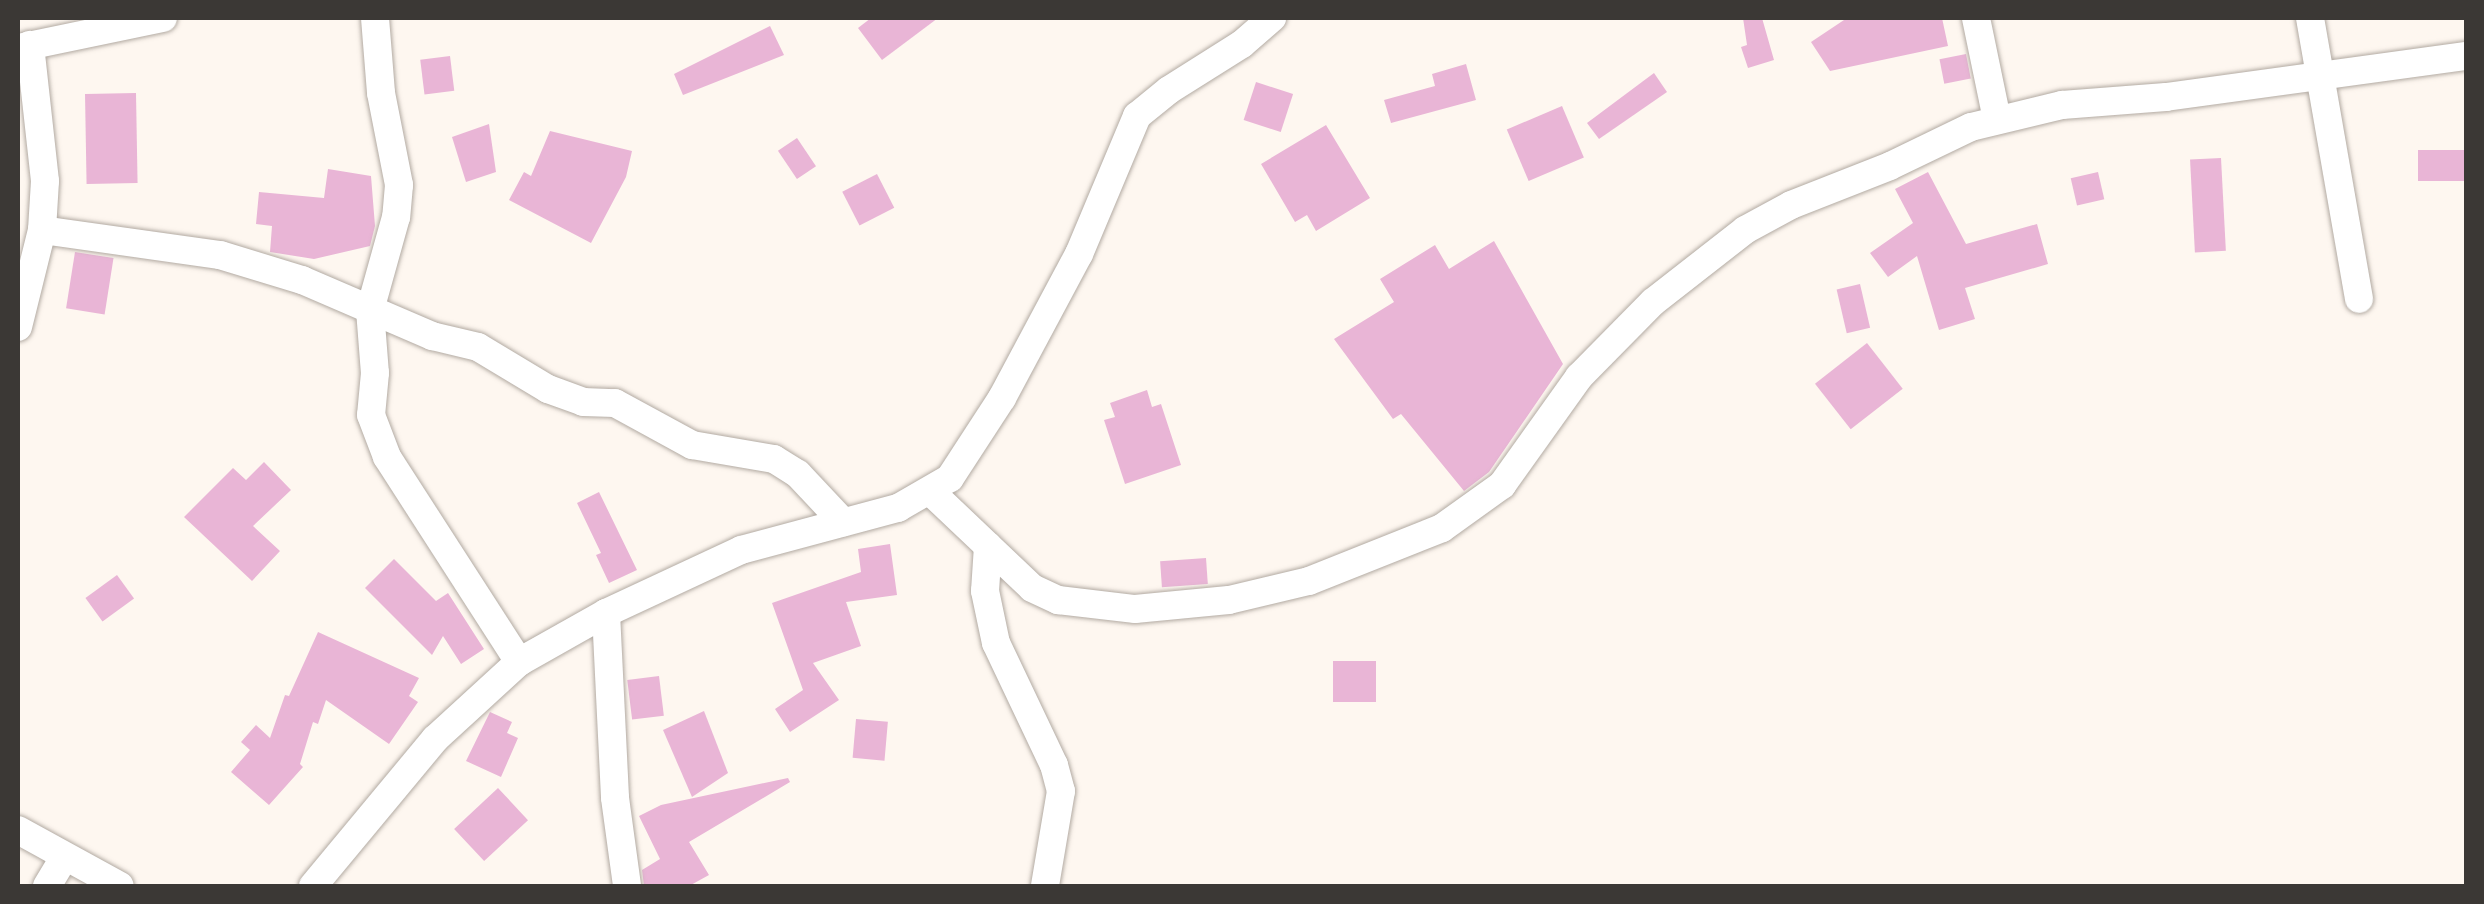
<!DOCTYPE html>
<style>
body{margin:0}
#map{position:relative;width:2484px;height:904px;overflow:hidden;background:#fef7f0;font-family:Arial,sans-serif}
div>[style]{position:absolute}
.building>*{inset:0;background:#e9b5d6;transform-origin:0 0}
.roads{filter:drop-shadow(0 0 2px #b2aaa2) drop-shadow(0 0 2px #b2aaa2)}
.street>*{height:28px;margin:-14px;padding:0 14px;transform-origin:14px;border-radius:14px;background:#fff}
span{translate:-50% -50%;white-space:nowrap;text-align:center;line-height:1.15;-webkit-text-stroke:9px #fef7f0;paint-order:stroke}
.frame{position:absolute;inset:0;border:20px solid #3b3835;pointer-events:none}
</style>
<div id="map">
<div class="building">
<div style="clip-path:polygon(871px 18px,938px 18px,882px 60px,858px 28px)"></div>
<div style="clip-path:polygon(1743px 18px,1762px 18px,1774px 60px,1748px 68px,1741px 47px,1747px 45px)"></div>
<div style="clip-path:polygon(1847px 18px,1942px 18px,1948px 46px,1830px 71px,1811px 42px)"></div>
<div style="clip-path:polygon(770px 26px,784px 55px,683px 95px,674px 74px)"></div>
<div style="left:1966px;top:54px;width:25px;height:27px;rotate:79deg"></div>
<div style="left:450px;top:56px;width:35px;height:30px;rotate:83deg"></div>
<div style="clip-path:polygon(1466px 64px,1476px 100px,1391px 123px,1384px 100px,1435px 86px,1432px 74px)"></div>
<div style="clip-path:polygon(1654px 73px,1667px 92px,1599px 139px,1587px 123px)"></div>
<div style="left:1256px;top:82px;width:39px;height:40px;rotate:18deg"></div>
<div style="left:136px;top:93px;width:90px;height:51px;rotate:89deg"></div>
<div style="left:1562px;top:106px;width:56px;height:60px;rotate:67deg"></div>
<div style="clip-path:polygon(489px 124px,496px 172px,466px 182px,452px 137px)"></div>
<div style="clip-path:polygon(1326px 125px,1370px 198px,1316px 231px,1307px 215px,1295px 222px,1261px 164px)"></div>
<div style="clip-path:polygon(550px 131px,632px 151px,626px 177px,591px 243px,509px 200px,524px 172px,531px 176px)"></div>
<div style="left:797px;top:138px;width:34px;height:23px;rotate:56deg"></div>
<div style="left:2466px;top:150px;width:31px;height:48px;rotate:90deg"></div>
<div style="left:2221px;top:158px;width:93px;height:31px;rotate:87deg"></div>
<div style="clip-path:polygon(328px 169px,371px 176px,375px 226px,370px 246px,314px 259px,270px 252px,272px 226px,256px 224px,259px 192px,324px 198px)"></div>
<div style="clip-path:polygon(1928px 172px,1966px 244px,2037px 224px,2048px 264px,1965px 288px,1975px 319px,1939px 330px,1917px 256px,1888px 277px,1870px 253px,1913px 223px,1895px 189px)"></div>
<div style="left:2098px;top:172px;width:28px;height:28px;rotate:77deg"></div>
<div style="left:877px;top:174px;width:38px;height:39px;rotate:63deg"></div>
<div style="clip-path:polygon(1494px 241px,1563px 364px,1489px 472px,1464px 491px,1401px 414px,1393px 419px,1334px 339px,1394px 302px,1380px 279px,1435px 245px,1449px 269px)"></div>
<div style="left:75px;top:252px;width:39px;height:57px;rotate:9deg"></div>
<div style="left:1860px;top:284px;width:45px;height:24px;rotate:77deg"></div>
<div style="left:1867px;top:343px;width:58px;height:66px;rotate:52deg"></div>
<div style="clip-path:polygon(1147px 390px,1152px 407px,1161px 404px,1181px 465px,1125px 484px,1104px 420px,1115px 417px,1110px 403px)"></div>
<div style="clip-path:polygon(264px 462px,291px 490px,253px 526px,280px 551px,252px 581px,184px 517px,233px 468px,246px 480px)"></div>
<div style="clip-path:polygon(599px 492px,637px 570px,609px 583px,596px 555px,601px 553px,577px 503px)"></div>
<div style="clip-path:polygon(890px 544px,897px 595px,846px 602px,861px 646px,813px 663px,839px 700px,790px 732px,775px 709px,803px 690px,772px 603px,861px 572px,858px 549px)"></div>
<div style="left:1206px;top:558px;width:26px;height:46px;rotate:86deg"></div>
<div style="clip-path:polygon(394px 559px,436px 601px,448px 593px,484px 649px,461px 664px,443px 636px,432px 655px,365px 588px)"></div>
<div style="left:117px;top:575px;width:29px;height:39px;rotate:54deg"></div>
<div style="clip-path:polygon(318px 632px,419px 678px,409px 696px,418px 702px,389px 744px,326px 700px,318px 724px,313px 722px,300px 764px,303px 767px,269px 805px,231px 772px,250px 750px,241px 742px,256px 725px,270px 738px,285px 695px,289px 696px)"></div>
<div style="left:1333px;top:661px;width:43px;height:41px"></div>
<div style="left:659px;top:676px;width:40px;height:32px;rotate:83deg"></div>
<div style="clip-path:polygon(704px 711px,728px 773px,692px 797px,663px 730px)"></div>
<div style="clip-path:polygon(490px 712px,512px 722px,507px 733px,518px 738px,501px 777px,466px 761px)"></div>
<div style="left:856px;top:719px;width:32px;height:39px;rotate:5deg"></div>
<div style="clip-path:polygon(788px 778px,790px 782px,689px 842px,709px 875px,689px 886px,644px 886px,642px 870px,660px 859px,639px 816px,661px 805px)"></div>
<div style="left:498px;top:788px;width:44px;height:60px;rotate:47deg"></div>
</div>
<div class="roads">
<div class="street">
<div style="left:375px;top:18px;width:75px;rotate:85.4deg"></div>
<div style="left:381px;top:93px;width:94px;rotate:78.9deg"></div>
<div style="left:399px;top:185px;width:32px;rotate:95deg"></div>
<div style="left:396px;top:217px;width:97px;rotate:105.6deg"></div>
<div style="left:370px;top:310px;width:63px;rotate:85.5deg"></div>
<div style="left:375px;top:373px;width:42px;rotate:95.4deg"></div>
<div style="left:371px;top:415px;width:45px;rotate:69.1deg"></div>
<div style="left:387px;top:457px;width:244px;rotate:57.2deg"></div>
<div style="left:1976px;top:18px;width:103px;rotate:78.3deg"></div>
<div style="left:2310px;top:18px;width:285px;rotate:80.1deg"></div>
<div style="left:18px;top:48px;width:148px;rotate:-11.7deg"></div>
<div style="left:42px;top:230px;width:180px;rotate:8deg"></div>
<div style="left:220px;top:255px;width:86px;rotate:17deg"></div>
<div style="left:302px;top:280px;width:142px;rotate:23.3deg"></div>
<div style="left:432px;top:336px;width:47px;rotate:13.4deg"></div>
<div style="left:478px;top:347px;width:82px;rotate:31deg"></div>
<div style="left:548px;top:389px;width:37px;rotate:20deg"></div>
<div style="left:583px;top:402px;width:32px;rotate:2deg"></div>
<div style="left:615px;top:403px;width:88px;rotate:28.6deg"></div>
<div style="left:692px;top:445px;width:83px;rotate:9.7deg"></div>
<div style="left:774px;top:459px;width:28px;rotate:32deg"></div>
<div style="left:798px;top:474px;width:66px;rotate:46.8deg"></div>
<div style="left:18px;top:327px;width:100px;rotate:-76.1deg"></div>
<div style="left:42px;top:230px;width:49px;rotate:-86.5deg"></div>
<div style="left:45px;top:181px;width:137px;rotate:-96.3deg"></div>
<div style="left:931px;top:492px;width:139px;rotate:43.5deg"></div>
<div style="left:1032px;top:588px;width:29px;rotate:25deg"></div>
<div style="left:1058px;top:600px;width:78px;rotate:6.7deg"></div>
<div style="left:1135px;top:609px;width:94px;rotate:-5.5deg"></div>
<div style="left:1229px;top:600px;width:82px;rotate:-13.4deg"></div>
<div style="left:1309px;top:581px;width:143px;rotate:-21.7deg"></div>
<div style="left:1442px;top:528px;width:74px;rotate:-35.6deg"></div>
<div style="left:1502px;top:485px;width:133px;rotate:-54.5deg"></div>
<div style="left:1579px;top:377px;width:105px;rotate:-45.4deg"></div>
<div style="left:1653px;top:302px;width:117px;rotate:-38deg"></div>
<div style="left:1745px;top:230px;width:52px;rotate:-28.5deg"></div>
<div style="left:1791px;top:205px;width:106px;rotate:-21.5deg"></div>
<div style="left:1890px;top:166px;width:90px;rotate:-25.7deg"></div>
<div style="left:1971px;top:127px;width:94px;rotate:-13.6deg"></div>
<div style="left:2062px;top:105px;width:104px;rotate:-4.4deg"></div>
<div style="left:2166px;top:97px;width:303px;rotate:-7.8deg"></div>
<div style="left:988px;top:546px;width:45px;rotate:93.8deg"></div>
<div style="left:985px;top:591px;width:53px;rotate:78.1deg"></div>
<div style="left:996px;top:643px;width:135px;rotate:64.6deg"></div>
<div style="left:1054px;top:765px;width:27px;rotate:75deg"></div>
<div style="left:1061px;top:791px;width:96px;rotate:99.6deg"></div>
<div style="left:606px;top:613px;width:185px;rotate:87.2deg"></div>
<div style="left:615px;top:798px;width:89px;rotate:82.2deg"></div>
<div style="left:18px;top:830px;width:116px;rotate:28.8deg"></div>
<div style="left:47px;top:886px;width:33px;rotate:-59deg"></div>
<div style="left:313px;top:886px;width:191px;rotate:-50.3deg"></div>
<div style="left:435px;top:739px;width:114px;rotate:-42.5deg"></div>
<div style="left:519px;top:662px;width:100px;rotate:-29.4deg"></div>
<div style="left:606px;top:613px;width:149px;rotate:-25deg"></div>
<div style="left:741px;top:550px;width:163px;rotate:-15deg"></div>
<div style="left:898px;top:508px;width:60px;rotate:-30deg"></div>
<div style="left:950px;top:478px;width:95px;rotate:-57deg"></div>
<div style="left:1002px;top:398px;width:163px;rotate:-61.9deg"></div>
<div style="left:1079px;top:254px;width:150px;rotate:-67.2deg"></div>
<div style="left:1137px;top:116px;width:41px;rotate:-39.1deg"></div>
<div style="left:1169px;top:90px;width:86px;rotate:-32.2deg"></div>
<div style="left:1242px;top:44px;width:40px;rotate:-41deg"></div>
</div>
</div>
<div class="frame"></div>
</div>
